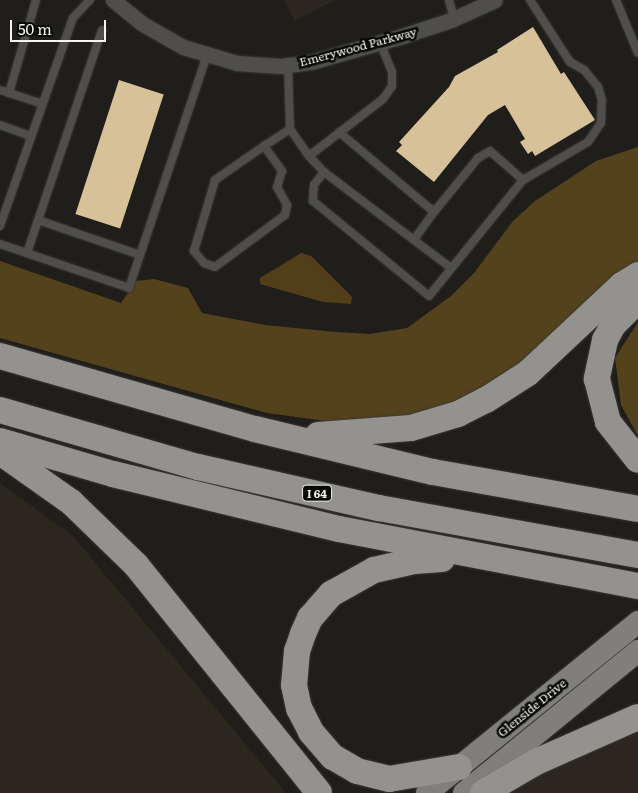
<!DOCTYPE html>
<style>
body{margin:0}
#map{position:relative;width:638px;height:793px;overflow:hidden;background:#1f1e1b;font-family:Literata,serif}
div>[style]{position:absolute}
.built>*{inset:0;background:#2b261e}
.forest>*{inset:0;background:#54421d}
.water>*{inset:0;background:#523f1a}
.building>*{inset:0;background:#d7c199;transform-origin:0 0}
.roads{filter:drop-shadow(0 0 1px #393835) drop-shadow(0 0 1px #393835)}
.service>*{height:8px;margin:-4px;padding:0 4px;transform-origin:4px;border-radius:4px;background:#4f4e4d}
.minor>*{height:15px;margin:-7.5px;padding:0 7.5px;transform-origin:7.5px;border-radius:7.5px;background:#4f4e4d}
.primary>*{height:22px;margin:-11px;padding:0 11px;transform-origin:11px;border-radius:11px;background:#807f7b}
.motorway>*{height:26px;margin:-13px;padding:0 13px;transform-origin:13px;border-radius:13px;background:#94928e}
span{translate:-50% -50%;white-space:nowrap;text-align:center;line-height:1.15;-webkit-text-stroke:5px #080807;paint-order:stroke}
.shield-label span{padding:1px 4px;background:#080807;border:1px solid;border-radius:4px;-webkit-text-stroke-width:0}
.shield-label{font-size:11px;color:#f5f4f1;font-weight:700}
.street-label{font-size:12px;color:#f5f4f1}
.scale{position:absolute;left:10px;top:20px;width:96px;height:22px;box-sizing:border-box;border:2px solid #f5f4f1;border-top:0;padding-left:6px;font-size:15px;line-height:18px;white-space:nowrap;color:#f5f4f1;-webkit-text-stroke:4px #080807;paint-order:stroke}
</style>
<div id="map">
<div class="built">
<div style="clip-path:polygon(284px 0,335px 0,295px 21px)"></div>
<div style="clip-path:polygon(0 483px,73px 536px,286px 793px,0 793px)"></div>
<div style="clip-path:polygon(638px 717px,638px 793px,483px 793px)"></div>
</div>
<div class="forest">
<div style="clip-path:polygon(638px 147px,638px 266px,538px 352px,469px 396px,424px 413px,385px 420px,333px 422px,267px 413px,0 338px,0 261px,121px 303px,136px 281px,154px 279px,188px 288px,202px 313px,265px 325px,336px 332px,370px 334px,407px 328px,451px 296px,474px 273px,513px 221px,535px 201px,596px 161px)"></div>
<div style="clip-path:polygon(638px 322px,638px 436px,621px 405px,615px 358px)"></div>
</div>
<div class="water">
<div style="clip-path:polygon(301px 253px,311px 256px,352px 297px,351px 304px,323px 302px,260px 284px,260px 278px)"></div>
</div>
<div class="building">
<div style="clip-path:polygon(533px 27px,561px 74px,564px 72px,595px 120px,535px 156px,532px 151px,528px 154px,520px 142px,525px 139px,505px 105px,488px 115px,434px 182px,396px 151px,402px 145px,399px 142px,449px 87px,455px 76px,498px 52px,497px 50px)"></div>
<div style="left:119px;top:80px;width:47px;height:141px;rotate:18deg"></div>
</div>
<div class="roads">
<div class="service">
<div style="left:449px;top:0;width:20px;rotate:75deg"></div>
<div style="left:616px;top:0;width:57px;rotate:67.5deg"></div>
<div style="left:0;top:90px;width:9px;rotate:18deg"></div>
<div style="left:9px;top:93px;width:97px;rotate:-73.8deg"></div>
<div style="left:9px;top:93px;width:35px;rotate:18deg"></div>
<div style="left:0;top:125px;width:33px;rotate:20deg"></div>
<div style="left:290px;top:129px;width:33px;rotate:55deg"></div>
<div style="left:309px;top:156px;width:93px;rotate:-37.6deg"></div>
<div style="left:383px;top:99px;width:16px;rotate:-55deg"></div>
<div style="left:392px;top:86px;width:14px;rotate:-90deg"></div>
<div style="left:392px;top:72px;width:31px;rotate:-112deg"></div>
<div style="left:339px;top:132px;width:124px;rotate:40.1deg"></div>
<div style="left:434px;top:212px;width:34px;rotate:126deg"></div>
<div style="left:264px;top:146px;width:31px;rotate:54deg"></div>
<div style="left:282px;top:171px;width:17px;rotate:107deg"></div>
<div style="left:277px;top:187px;width:21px;rotate:61deg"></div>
<div style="left:287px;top:205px;width:10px;rotate:101deg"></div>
<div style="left:285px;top:215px;width:87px;rotate:143.4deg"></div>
<div style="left:215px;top:267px;width:12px;rotate:-160deg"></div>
<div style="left:204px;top:263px;width:16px;rotate:-130deg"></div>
<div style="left:194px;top:251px;width:74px;rotate:-73.5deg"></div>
<div style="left:215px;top:180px;width:60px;rotate:-34.8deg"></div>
<div style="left:264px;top:146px;width:31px;rotate:-33deg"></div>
<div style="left:290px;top:129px;width:64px;rotate:-91.8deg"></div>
<div style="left:309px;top:156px;width:22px;rotate:47deg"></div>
<div style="left:324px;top:172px;width:16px;rotate:128deg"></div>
<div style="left:314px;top:185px;width:16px;rotate:94deg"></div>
<div style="left:313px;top:201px;width:150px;rotate:39.3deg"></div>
<div style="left:429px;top:296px;width:149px;rotate:-51deg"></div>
<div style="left:523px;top:180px;width:75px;rotate:-30.3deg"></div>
<div style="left:588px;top:142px;width:23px;rotate:-56deg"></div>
<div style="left:601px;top:123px;width:23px;rotate:-88deg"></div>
<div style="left:602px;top:100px;width:14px;rotate:-107deg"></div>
<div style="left:598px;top:87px;width:22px;rotate:-129deg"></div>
<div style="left:584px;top:70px;width:16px;rotate:-150deg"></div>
<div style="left:570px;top:62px;width:74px;rotate:-122.8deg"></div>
<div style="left:324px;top:172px;width:159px;rotate:37.1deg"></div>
<div style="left:434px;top:212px;width:70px;rotate:-50.8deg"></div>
<div style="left:478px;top:158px;width:14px;rotate:-30deg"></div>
<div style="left:490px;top:151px;width:44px;rotate:41.3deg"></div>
<div style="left:38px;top:220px;width:108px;rotate:18.9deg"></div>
<div style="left:0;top:226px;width:220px;rotate:-70.7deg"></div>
<div style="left:73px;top:18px;width:25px;rotate:-47deg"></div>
<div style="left:0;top:244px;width:136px;rotate:18.8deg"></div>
<div style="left:129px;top:288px;width:246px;rotate:-71.5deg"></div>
<div style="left:27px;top:253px;width:235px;rotate:-71.4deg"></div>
</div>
<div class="minor">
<div style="left:113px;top:0;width:36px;rotate:39deg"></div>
<div style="left:141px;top:23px;width:48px;rotate:29.7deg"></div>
<div style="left:183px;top:47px;width:56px;rotate:16.5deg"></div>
<div style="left:237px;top:63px;width:44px;rotate:3.9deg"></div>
<div style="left:281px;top:66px;width:30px;rotate:-8deg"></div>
<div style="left:311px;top:62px;width:95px;rotate:-15.9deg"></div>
<div style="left:402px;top:36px;width:52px;rotate:-18.1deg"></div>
<div style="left:451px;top:20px;width:48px;rotate:-24.4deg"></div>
</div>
<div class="primary">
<div style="left:427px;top:793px;width:272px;rotate:-39deg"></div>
<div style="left:464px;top:793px;width:225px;rotate:-39.2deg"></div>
</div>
<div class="motorway">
<div style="left:638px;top:300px;width:35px;rotate:135deg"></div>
<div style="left:613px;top:325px;width:17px;rotate:118deg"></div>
<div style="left:605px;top:340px;width:40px;rotate:102deg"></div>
<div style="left:597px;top:379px;width:44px;rotate:75.7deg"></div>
<div style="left:608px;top:422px;width:48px;rotate:51.7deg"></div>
<div style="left:0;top:356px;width:265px;rotate:16deg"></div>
<div style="left:255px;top:429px;width:183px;rotate:13.6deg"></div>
<div style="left:433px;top:472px;width:208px;rotate:10.2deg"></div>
<div style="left:0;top:410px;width:206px;rotate:16.1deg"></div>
<div style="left:198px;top:467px;width:186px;rotate:12.8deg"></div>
<div style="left:379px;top:508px;width:263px;rotate:10.3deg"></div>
<div style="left:318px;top:435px;width:93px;rotate:-4.3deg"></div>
<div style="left:411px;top:428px;width:49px;rotate:-16.6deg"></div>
<div style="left:458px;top:414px;width:31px;rotate:-27deg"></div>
<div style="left:486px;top:400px;width:50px;rotate:-32.7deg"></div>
<div style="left:528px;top:373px;width:129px;rotate:-43.1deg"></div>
<div style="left:622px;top:285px;width:19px;rotate:-32deg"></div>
<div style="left:0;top:441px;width:118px;rotate:16.3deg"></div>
<div style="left:113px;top:474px;width:233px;rotate:13.7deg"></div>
<div style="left:339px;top:529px;width:304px;rotate:10.8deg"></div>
<div style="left:0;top:452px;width:87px;rotate:35.2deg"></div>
<div style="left:71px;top:502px;width:91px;rotate:44.1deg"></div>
<div style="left:136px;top:565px;width:292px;rotate:51.2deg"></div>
<div style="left:442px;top:559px;width:28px;rotate:176deg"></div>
<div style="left:414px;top:561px;width:41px;rotate:167.3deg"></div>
<div style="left:374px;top:570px;width:49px;rotate:150.8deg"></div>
<div style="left:331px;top:594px;width:32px;rotate:131deg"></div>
<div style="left:310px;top:618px;width:17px;rotate:114deg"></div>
<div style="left:303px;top:634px;width:18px;rotate:109deg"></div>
<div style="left:297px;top:651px;width:34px;rotate:95deg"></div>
<div style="left:294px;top:685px;width:24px;rotate:78deg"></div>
<div style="left:299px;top:708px;width:27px;rotate:63deg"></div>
<div style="left:311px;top:732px;width:33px;rotate:49deg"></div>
<div style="left:333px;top:757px;width:28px;rotate:30deg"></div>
<div style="left:357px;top:771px;width:33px;rotate:14deg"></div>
<div style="left:389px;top:779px;width:71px;rotate:-9.7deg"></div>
<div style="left:483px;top:793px;width:61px;rotate:-30.3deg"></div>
<div style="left:536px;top:762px;width:111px;rotate:-23.8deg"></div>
</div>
</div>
<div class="shield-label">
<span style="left:317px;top:493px">I 64</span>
</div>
<div class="street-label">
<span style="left:358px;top:47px;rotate:-15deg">Emerywood Parkway</span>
<span style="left:532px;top:708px;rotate:-39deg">Glenside Drive</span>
</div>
<div class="scale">50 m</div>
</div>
